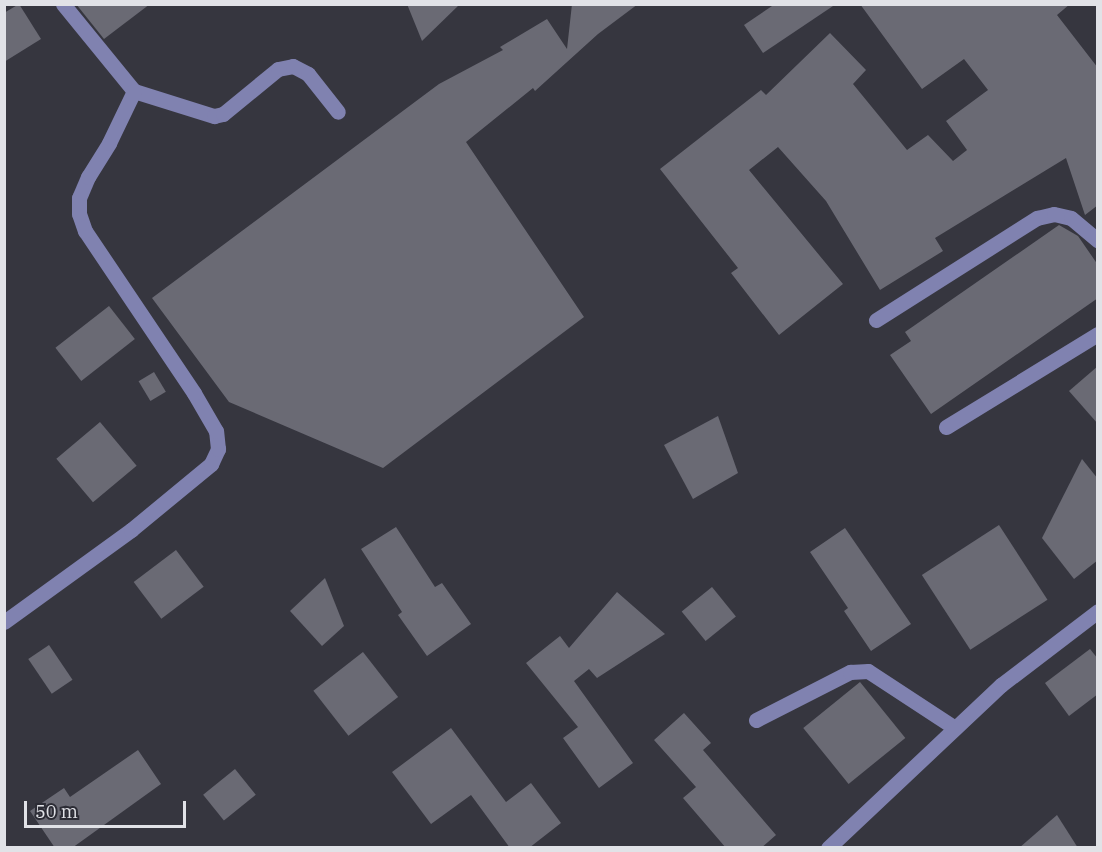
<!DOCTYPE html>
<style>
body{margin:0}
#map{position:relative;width:1102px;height:852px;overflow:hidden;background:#36363f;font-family:"IBM Plex Serif",serif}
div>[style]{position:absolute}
.building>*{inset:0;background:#6a6a74;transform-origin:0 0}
.minor>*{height:15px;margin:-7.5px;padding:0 7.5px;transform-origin:7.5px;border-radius:7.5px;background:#8082b0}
span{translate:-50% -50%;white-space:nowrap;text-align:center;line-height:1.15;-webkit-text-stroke:4.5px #2c2c35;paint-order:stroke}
.frame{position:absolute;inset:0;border:6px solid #e1e2e7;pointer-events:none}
.scale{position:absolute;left:24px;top:801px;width:162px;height:27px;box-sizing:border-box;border:3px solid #e1e2e7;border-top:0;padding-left:8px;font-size:18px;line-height:21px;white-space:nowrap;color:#e1e2e7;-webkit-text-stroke:4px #2c2c35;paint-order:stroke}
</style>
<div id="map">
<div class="building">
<div style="clip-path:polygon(19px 4px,41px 39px,4px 62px,4px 13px)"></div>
<div style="clip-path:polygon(76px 4px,150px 4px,104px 39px)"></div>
<div style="clip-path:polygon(407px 4px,460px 4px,422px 41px)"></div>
<div style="clip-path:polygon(572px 4px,638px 4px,598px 34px,535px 91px,533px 88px,466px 142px,584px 317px,383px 468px,229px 402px,152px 298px,439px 84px,503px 50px,500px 47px,547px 19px,567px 49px)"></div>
<div style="clip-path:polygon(775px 4px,836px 4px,763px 53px,744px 25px)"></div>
<div style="clip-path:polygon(860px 4px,1070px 4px,1057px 15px,1098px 68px,1098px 205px,1085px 215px,1066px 158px,935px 238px,943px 251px,880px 290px,826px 201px,778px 147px,749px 170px,843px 284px,779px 335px,731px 273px,738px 268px,660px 169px,761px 90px,766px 95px,830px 33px,866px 70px,853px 84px,907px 150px,928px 135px,953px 161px,967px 150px,946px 121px,988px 90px,964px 59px,922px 89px)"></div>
<div style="clip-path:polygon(1059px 225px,1078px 236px,1098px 265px,1098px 298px,931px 414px,890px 355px,911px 341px,905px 332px)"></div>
<div style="left:109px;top:306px;width:42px;height:68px;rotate:52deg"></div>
<div style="clip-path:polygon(1098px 366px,1098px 424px,1069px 391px)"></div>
<div style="left:154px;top:372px;width:23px;height:18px;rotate:59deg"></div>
<div style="clip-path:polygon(718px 416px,738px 473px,693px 499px,664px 445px)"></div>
<div style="left:100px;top:422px;width:57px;height:57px;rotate:50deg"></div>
<div style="clip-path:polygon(1082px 459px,1098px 479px,1098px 560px,1074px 579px,1042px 538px)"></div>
<div style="left:999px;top:525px;width:89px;height:92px;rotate:57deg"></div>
<div style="clip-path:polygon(396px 527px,435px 587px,442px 583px,471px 624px,427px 656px,398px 615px,402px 612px,361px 549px)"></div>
<div style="clip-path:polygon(845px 528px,911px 624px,871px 651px,844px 611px,848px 608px,810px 552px)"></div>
<div style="left:176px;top:550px;width:46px;height:53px;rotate:53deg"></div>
<div style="clip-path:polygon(325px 578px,344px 626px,322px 646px,290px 611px)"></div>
<div style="left:712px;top:587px;width:38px;height:39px;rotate:51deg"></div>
<div style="clip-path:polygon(617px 592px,665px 634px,597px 678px,589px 669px,574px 681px,633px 763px,599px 788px,563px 738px,578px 727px,526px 663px,560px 636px,569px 648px)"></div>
<div style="left:49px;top:645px;width:42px;height:25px;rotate:56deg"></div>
<div style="clip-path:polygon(1090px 649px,1098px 659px,1098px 694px,1069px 716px,1045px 683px)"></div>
<div style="left:363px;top:652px;width:57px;height:63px;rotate:52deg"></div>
<div style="left:860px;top:682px;width:72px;height:73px;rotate:51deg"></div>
<div style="clip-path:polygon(684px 713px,711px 743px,703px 750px,776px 835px,761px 848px,726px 848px,683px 798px,696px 787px,654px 740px)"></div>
<div style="clip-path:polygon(451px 728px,506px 802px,531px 783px,561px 823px,529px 848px,510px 848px,471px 795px,431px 824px,392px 772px)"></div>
<div style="clip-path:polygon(138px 750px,161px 784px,72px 848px,55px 848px,30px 811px,64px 788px,70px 797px)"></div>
<div style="left:235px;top:769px;width:33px;height:41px;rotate:51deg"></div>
<div style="clip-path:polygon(1057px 815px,1078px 848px,1019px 848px)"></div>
</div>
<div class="minor">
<div style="left:63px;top:4px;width:112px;rotate:50.8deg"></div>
<div style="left:134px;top:91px;width:84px;rotate:17.4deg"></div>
<div style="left:214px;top:116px;width:9px;rotate:-13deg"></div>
<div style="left:223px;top:114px;width:71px;rotate:-39.3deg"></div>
<div style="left:278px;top:69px;width:15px;rotate:-11deg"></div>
<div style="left:293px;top:66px;width:17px;rotate:28deg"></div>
<div style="left:308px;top:74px;width:48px;rotate:51.7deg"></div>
<div style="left:876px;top:320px;width:191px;rotate:-32.4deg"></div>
<div style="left:1037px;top:218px;width:17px;rotate:-13deg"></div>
<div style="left:1054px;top:214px;width:17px;rotate:13deg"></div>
<div style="left:1071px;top:218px;width:35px;rotate:40deg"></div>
<div style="left:946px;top:427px;width:178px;rotate:-31.5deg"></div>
<div style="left:4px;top:622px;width:157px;rotate:-35.9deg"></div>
<div style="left:131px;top:530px;width:104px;rotate:-39.5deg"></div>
<div style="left:211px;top:464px;width:17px;rotate:-65deg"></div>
<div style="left:218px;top:449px;width:18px;rotate:-96deg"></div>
<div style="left:216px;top:431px;width:44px;rotate:-120.1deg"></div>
<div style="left:194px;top:393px;width:195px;rotate:-123.9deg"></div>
<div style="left:85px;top:231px;width:18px;rotate:-109deg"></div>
<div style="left:79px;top:214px;width:16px;rotate:-90deg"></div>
<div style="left:79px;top:198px;width:23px;rotate:-67deg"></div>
<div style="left:88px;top:177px;width:40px;rotate:-58deg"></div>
<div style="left:109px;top:143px;width:58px;rotate:-64.3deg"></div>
<div style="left:756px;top:720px;width:106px;rotate:-27.1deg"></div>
<div style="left:850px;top:672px;width:18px;rotate:-3deg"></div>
<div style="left:868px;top:671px;width:104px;rotate:33.2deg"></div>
<div style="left:828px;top:848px;width:238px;rotate:-43.3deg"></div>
<div style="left:1001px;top:685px;width:122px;rotate:-37.3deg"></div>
</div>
<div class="frame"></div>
<div class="scale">50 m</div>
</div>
